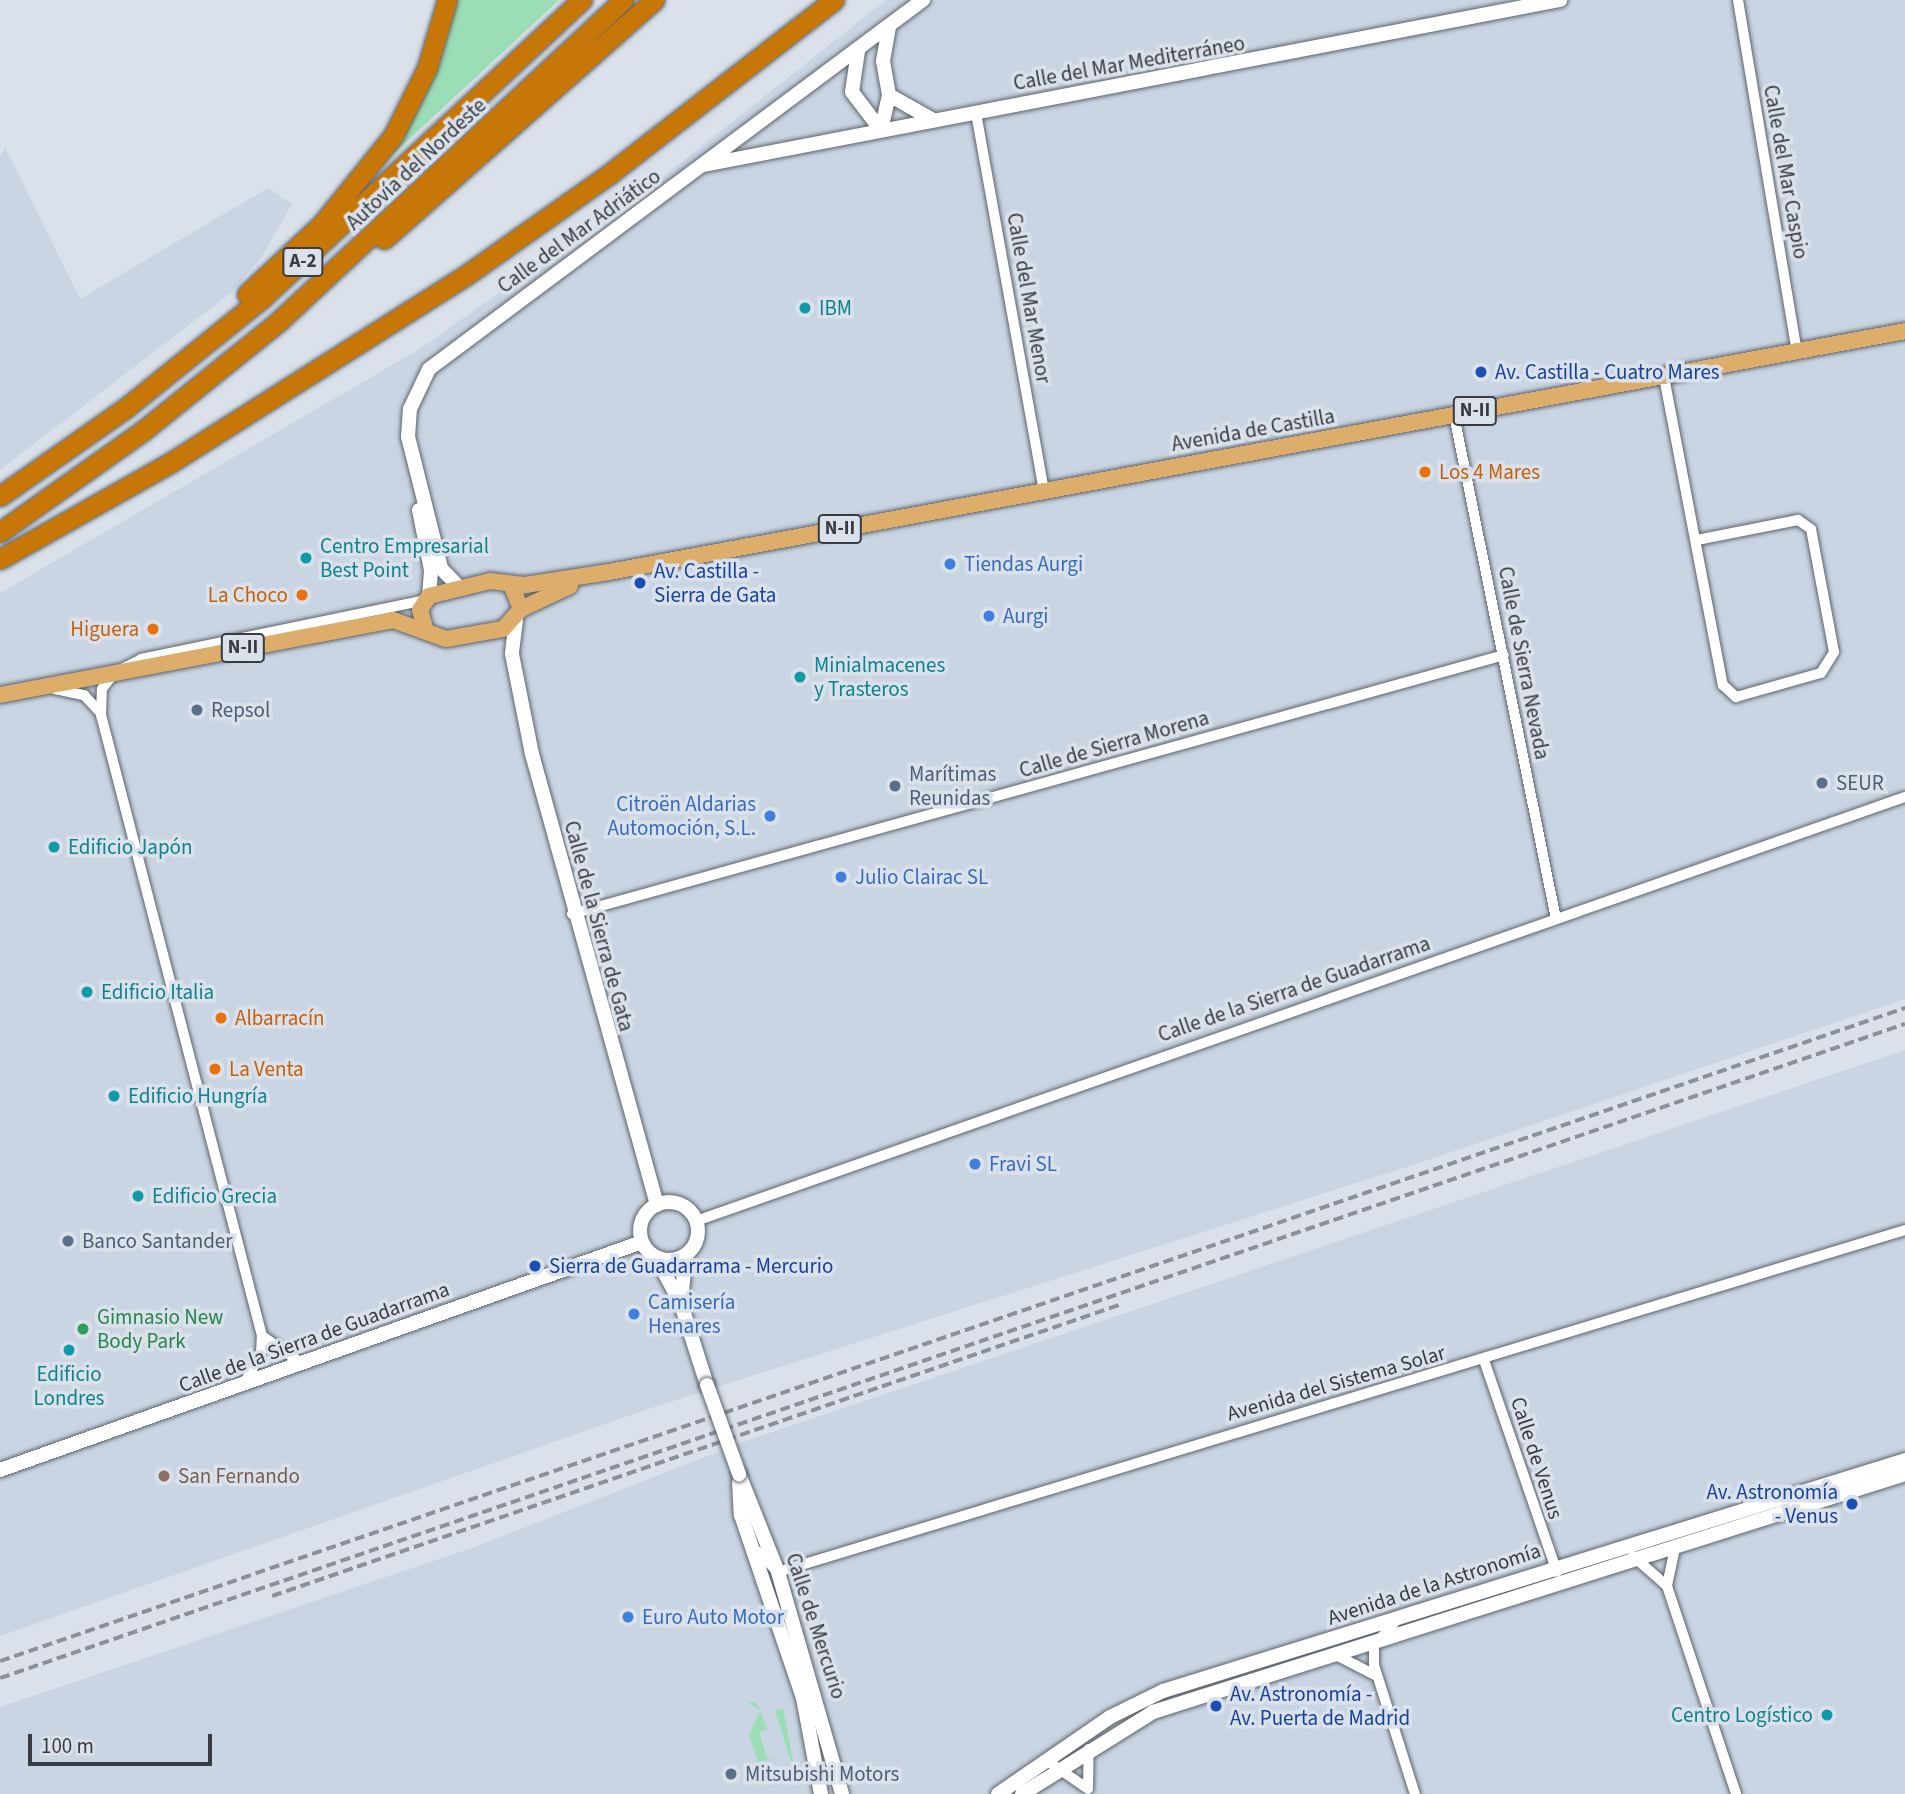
<!DOCTYPE html>
<meta charset="utf-8">
<style>
body{margin:0}
#map{position:relative;width:1905px;height:1794px;overflow:hidden;background:#dae1ea;font-family:"Source Sans 3",sans-serif}
div>[style]{position:absolute}
.built>*{inset:0;background:#c9d5e3}
.green>*{inset:0;background:#9bddb4}
.roads{filter:drop-shadow(0 0 2px #5d636b) drop-shadow(0 0 2px #5d636b)}
.street>*{height:10px;margin:-5px;padding:0 5px;transform-origin:5px;border-radius:5px;background:#fff}
.secondary>*{height:14px;margin:-7px;padding:0 7px;transform-origin:7px;border-radius:7px;background:#fff}
.secondary>.ring{margin:-7px;padding:0;box-sizing:content-box;background:none;border:14px solid #fff;border-radius:50%}
.primary>*{height:16px;margin:-8px;padding:0 8px;transform-origin:8px;border-radius:8px;background:#ddad6b}
.highway>*{height:19px;margin:-9.5px;padding:0 9.5px;transform-origin:9.5px;border-radius:9.5px;background:#c67708}
.rail>*{height:3.5px;margin-top:-1.75px;transform-origin:0;background:repeating-linear-gradient(90deg,#8c9198 0 10px,transparent 0 15px)}
.bridges{filter:drop-shadow(0 0 2px #5d636b) drop-shadow(0 0 2px #5d636b)}
.secondary-bridge>*{height:14px;margin:-7px;padding:0 7px;transform-origin:7px;border-radius:7px;background:#fff}
.dots>*{width:19px;height:19px;translate:-50% -50%;box-sizing:border-box;border:4px solid #dae1ea;border-radius:50%}
span{translate:-50% -50%;white-space:nowrap;text-align:center;line-height:1.15;-webkit-text-stroke:7px #dae1ea;paint-order:stroke}
.shield-label span{padding:2px 5px;background:#dae1ea;border:2px solid;border-radius:5px;-webkit-text-stroke-width:0}
.shield-label{font-size:19px;color:#383b3f;font-weight:700}
.street-label{font-size:21px;color:#383b3f}
.culture-label{font-size:21px;color:#0d838f}
.left{translate:0 -50%;text-align:left}
.right{translate:-100% -50%;text-align:right}
.transit-label{font-size:21px;color:#164399}
.food-label{font-size:21px;color:#c56008}
.shop-label{font-size:21px;color:#366cbe}
.service-label{font-size:21px;color:#4e5e75}
.leisure-label{font-size:21px;color:#27864d}
.education-label{font-size:21px;color:#785e54}
.scale{position:absolute;left:28px;top:1734px;width:184px;height:32px;box-sizing:border-box;border:4px solid #383b3f;border-top:0;padding-left:9px;font-size:21px;line-height:24px;white-space:nowrap;color:#383b3f;-webkit-text-stroke:5px #dae1ea;paint-order:stroke}
</style>
<div id="map">
<div class="built">
<div style="clip-path:polygon(886px 0,1905px 0,1905px 999px,1413px 1165px,645px 1410px,0 1636px,0 593px,418px 350px,654px 184px)"></div>
<div style="clip-path:polygon(5px 147px,80px 299px,268px 188px,292px 204px,261px 258px,232px 292px,0 470px,0 156px)"></div>
<div style="clip-path:polygon(1905px 1050px,1905px 1460px,1163px 1691px,998px 1794px,842px 1794px,778px 1572px,739px 1495px,794px 1666px,821px 1794px,0 1794px,0 1707px,472px 1548px,746px 1441px)"></div>
<div style="clip-path:polygon(1905px 1474px,1905px 1794px,1022px 1794px,1117px 1731px)"></div>
</div>
<div class="green">
<div style="clip-path:polygon(457px 0,559px 0,377px 169px,437px 61px)"></div>
<div style="clip-path:polygon(771px 1698px,775px 1711px,783px 1708px,797px 1781px)"></div>
<div style="clip-path:polygon(748px 1702px,754px 1702px,759px 1707px,767px 1729px,759px 1732px,767px 1758px,777px 1757px,758px 1762px,749px 1735px,760px 1711px)"></div>
</div>
<div class="roads">
<div class="street">
<div style="left:1738px;top:0;width:356px;rotate:80.5deg"></div>
<div style="left:976px;top:113px;width:383px;rotate:79.8deg"></div>
<div style="left:1664px;top:377px;width:314px;rotate:79.2deg"></div>
<div style="left:1723px;top:685px;width:18px;rotate:43deg"></div>
<div style="left:1736px;top:697px;width:88px;rotate:-15.8deg"></div>
<div style="left:1821px;top:673px;width:25px;rotate:-58deg"></div>
<div style="left:1834px;top:652px;width:125px;rotate:-100.6deg"></div>
<div style="left:1811px;top:529px;width:16px;rotate:-145deg"></div>
<div style="left:1798px;top:520px;width:103px;rotate:168.8deg"></div>
<div style="left:1454px;top:415px;width:514px;rotate:78.56deg"></div>
<div style="left:55px;top:689px;width:30px;rotate:12deg"></div>
<div style="left:84px;top:695px;width:23px;rotate:47deg"></div>
<div style="left:572px;top:914px;width:967px;rotate:-15.53deg"></div>
<div style="left:696px;top:1221px;width:1281px;rotate:-19.33deg"></div>
<div style="left:262px;top:1336px;width:50px;rotate:34.3deg"></div>
<div style="left:1484px;top:1360px;width:224px;rotate:71deg"></div>
<div style="left:244px;top:1384px;width:35px;rotate:-61deg"></div>
<div style="left:261px;top:1353px;width:17px;rotate:-87deg"></div>
<div style="left:262px;top:1336px;width:642px;rotate:-104.53deg"></div>
<div style="left:101px;top:715px;width:26px;rotate:-88deg"></div>
<div style="left:102px;top:689px;width:20px;rotate:-53deg"></div>
<div style="left:114px;top:673px;width:30px;rotate:-27deg"></div>
<div style="left:141px;top:659px;width:290px;rotate:-11.7deg"></div>
<div style="left:1675px;top:1548px;width:39px;rotate:102deg"></div>
<div style="left:1667px;top:1586px;width:219px;rotate:71.6deg"></div>
<div style="left:757px;top:1551px;width:30px;rotate:45deg"></div>
<div style="left:778px;top:1572px;width:1178px;rotate:-16.88deg"></div>
<div style="left:1633px;top:1556px;width:45px;rotate:41.4deg"></div>
<div style="left:1395px;top:1622px;width:31px;rotate:132deg"></div>
<div style="left:1374px;top:1645px;width:20px;rotate:90deg"></div>
<div style="left:1374px;top:1665px;width:135px;rotate:72.4deg"></div>
<div style="left:1338px;top:1656px;width:42px;rotate:27.2deg"></div>
<div style="left:1046px;top:1760px;width:51px;rotate:34.6deg"></div>
<div style="left:1088px;top:1788px;width:39px;rotate:-89deg"></div>
</div>
<div class="secondary">
<div style="left:858px;top:51px;width:41px;rotate:98.3deg"></div>
<div style="left:852px;top:92px;width:48px;rotate:52.7deg"></div>
<div style="left:881px;top:130px;width:36px;rotate:-77deg"></div>
<div style="left:889px;top:95px;width:35px;rotate:-100deg"></div>
<div style="left:883px;top:61px;width:35px;rotate:-80deg"></div>
<div style="left:889px;top:95px;width:51px;rotate:29.6deg"></div>
<div style="left:704px;top:165px;width:872px;rotate:-10.91deg"></div>
<div style="left:419px;top:510px;width:61px;rotate:78.7deg"></div>
<div style="left:431px;top:570px;width:26px;rotate:94deg"></div>
<div style="left:460px;top:588px;width:28px;rotate:-134deg"></div>
<div style="left:441px;top:568px;width:135px;rotate:-104.1deg"></div>
<div style="left:408px;top:437px;width:28px;rotate:-86deg"></div>
<div style="left:410px;top:409px;width:44px;rotate:-64.6deg"></div>
<div style="left:429px;top:369px;width:617px;rotate:-36.76deg"></div>
<div style="left:516px;top:620px;width:34px;rotate:97deg"></div>
<div style="left:512px;top:654px;width:102px;rotate:78.7deg"></div>
<div style="left:532px;top:754px;width:468px;rotate:74.5deg"></div>
<div class="ring" style="left:640px;top:1202px;width:44px;height:44px"></div>
<div style="left:656px;top:1257px;width:53px;rotate:62deg"></div>
<div style="left:681px;top:1304px;width:85px;rotate:72.2deg"></div>
<div style="left:681px;top:1299px;width:44px;rotate:-83.5deg"></div>
<div style="left:0;top:1470px;width:681px;rotate:-19.55deg"></div>
<div style="left:739px;top:1474px;width:105px;rotate:68.3deg"></div>
<div style="left:778px;top:1572px;width:231px;rotate:73.9deg"></div>
<div style="left:739px;top:1482px;width:33px;rotate:87deg"></div>
<div style="left:741px;top:1515px;width:193px;rotate:71.3deg"></div>
<div style="left:803px;top:1698px;width:98px;rotate:79.4deg"></div>
<div style="left:998px;top:1794px;width:136px;rotate:-34.5deg"></div>
<div style="left:1110px;top:1717px;width:59px;rotate:-26.1deg"></div>
<div style="left:1163px;top:1691px;width:777px;rotate:-17.29deg"></div>
<div style="left:1022px;top:1794px;width:155px;rotate:-32deg"></div>
<div style="left:1153px;top:1712px;width:789px;rotate:-17.56deg"></div>
</div>
<div class="primary">
<div style="left:521px;top:609px;width:54px;rotate:-25.1deg"></div>
<div style="left:426px;top:631px;width:22px;rotate:-106deg"></div>
<div style="left:420px;top:610px;width:17px;rotate:-57deg"></div>
<div style="left:429px;top:596px;width:63px;rotate:-13.8deg"></div>
<div style="left:490px;top:581px;width:35px;rotate:7deg"></div>
<div style="left:525px;top:585px;width:85px;rotate:-8.8deg"></div>
<div style="left:609px;top:572px;width:1318px;rotate:-10.53deg"></div>
<div style="left:0;top:695px;width:400px;rotate:-10.8deg"></div>
<div style="left:393px;top:620px;width:56px;rotate:19.7deg"></div>
<div style="left:446px;top:639px;width:58px;rotate:-10deg"></div>
<div style="left:503px;top:629px;width:27px;rotate:-48deg"></div>
<div style="left:521px;top:609px;width:27px;rotate:-112deg"></div>
</div>
<div class="highway">
<div style="left:384px;top:239px;width:361px;rotate:-41.5deg"></div>
<div style="left:247px;top:294px;width:103px;rotate:-43deg"></div>
<div style="left:322px;top:224px;width:113px;rotate:-51.1deg"></div>
<div style="left:393px;top:136px;width:76px;rotate:-63.4deg"></div>
<div style="left:427px;top:68px;width:71px;rotate:-73.6deg"></div>
<div style="left:0;top:496px;width:155px;rotate:-35deg"></div>
<div style="left:127px;top:407px;width:172px;rotate:-38.9deg"></div>
<div style="left:261px;top:299px;width:439px;rotate:-43deg"></div>
<div style="left:0;top:532px;width:176px;rotate:-35.3deg"></div>
<div style="left:144px;top:430px;width:174px;rotate:-38.9deg"></div>
<div style="left:279px;top:321px;width:471px;rotate:-43deg"></div>
<div style="left:0;top:559px;width:195px;rotate:-29.5deg"></div>
<div style="left:170px;top:463px;width:354px;rotate:-32.4deg"></div>
<div style="left:469px;top:273px;width:175px;rotate:-35.2deg"></div>
<div style="left:612px;top:172px;width:281px;rotate:-37.8deg"></div>
</div>
</div>
<div class="rail">
<div style="left:272px;top:1596px;width:896px;rotate:-18.96deg"></div>
<div style="left:0;top:1661px;width:2014px;rotate:-18.92deg"></div>
<div style="left:0;top:1678px;width:2014px;rotate:-18.95deg"></div>
</div>
<div class="bridges">
<div class="secondary-bridge">
<div style="left:707px;top:1385px;width:95px;rotate:70.2deg"></div>
</div>
</div>
<div class="dots">
<div style="left:805px;top:308px;background:#0f9aa8"></div>
<div style="left:1481px;top:372px;background:#1a4fb4"></div>
<div style="left:1425px;top:472px;background:#e8710a"></div>
<div style="left:306px;top:558px;background:#0f9aa8"></div>
<div style="left:950px;top:564px;background:#3f7fe0"></div>
<div style="left:640px;top:583px;background:#1a4fb4"></div>
<div style="left:302px;top:595px;background:#e8710a"></div>
<div style="left:989px;top:616px;background:#3f7fe0"></div>
<div style="left:153px;top:629px;background:#e8710a"></div>
<div style="left:800px;top:677px;background:#0f9aa8"></div>
<div style="left:197px;top:710px;background:#5c6f8a"></div>
<div style="left:1822px;top:783px;background:#5c6f8a"></div>
<div style="left:895px;top:786px;background:#5c6f8a"></div>
<div style="left:770px;top:816px;background:#3f7fe0"></div>
<div style="left:54px;top:847px;background:#0f9aa8"></div>
<div style="left:841px;top:877px;background:#3f7fe0"></div>
<div style="left:87px;top:992px;background:#0f9aa8"></div>
<div style="left:221px;top:1018px;background:#e8710a"></div>
<div style="left:215px;top:1069px;background:#e8710a"></div>
<div style="left:114px;top:1096px;background:#0f9aa8"></div>
<div style="left:975px;top:1164px;background:#3f7fe0"></div>
<div style="left:138px;top:1196px;background:#0f9aa8"></div>
<div style="left:68px;top:1241px;background:#5c6f8a"></div>
<div style="left:535px;top:1266px;background:#1a4fb4"></div>
<div style="left:634px;top:1314px;background:#3f7fe0"></div>
<div style="left:83px;top:1329px;background:#2e9e5b"></div>
<div style="left:69px;top:1350px;background:#0f9aa8"></div>
<div style="left:164px;top:1476px;background:#8d6e63"></div>
<div style="left:1852px;top:1504px;background:#1a4fb4"></div>
<div style="left:628px;top:1617px;background:#3f7fe0"></div>
<div style="left:1216px;top:1706px;background:#1a4fb4"></div>
<div style="left:1827px;top:1715px;background:#0f9aa8"></div>
<div style="left:731px;top:1774px;background:#5c6f8a"></div>
</div>
<div class="shield-label">
<span style="left:303px;top:262px">A-2</span>
<span style="left:1475px;top:411px">N-II</span>
<span style="left:840px;top:529px">N-II</span>
<span style="left:243px;top:648px">N-II</span>
</div>
<div class="street-label">
<span style="left:1129px;top:63px;rotate:-10deg">Calle del Mar Mediterráneo</span>
<span style="left:416px;top:164px;rotate:-43deg">Autovía del Nordeste</span>
<span style="left:1786px;top:172px;rotate:80deg">Calle del Mar Caspio</span>
<span style="left:579px;top:231px;rotate:-36deg">Calle del Mar Adriático</span>
<span style="left:1029px;top:298px;rotate:80deg">Calle del Mar Menor</span>
<span style="left:1253px;top:430px;rotate:-10deg">Avenida de Castilla</span>
<span style="left:1524px;top:663px;rotate:79deg">Calle de Sierra Nevada</span>
<span style="left:1114px;top:744px;rotate:-16deg">Calle de Sierra Morena</span>
<span style="left:599px;top:926px;rotate:75deg">Calle de la Sierra de Gata</span>
<span style="left:1294px;top:989px;rotate:-19deg">Calle de la Sierra de Guadarrama</span>
<span style="left:314px;top:1337px;rotate:-20deg">Calle de la Sierra de Guadarrama</span>
<span style="left:1336px;top:1383px;rotate:-16deg">Avenida del Sistema Solar</span>
<span style="left:1537px;top:1458px;rotate:72deg">Calle de Venus</span>
<span style="left:1434px;top:1584px;rotate:-18deg">Avenida de la Astronomía</span>
<span style="left:816px;top:1626px;rotate:72deg">Calle de Mercurio</span>
</div>
<div class="culture-label">
<span class="left" style="left:819px;top:308px">IBM</span>
<span class="left" style="left:320px;top:558px">Centro Empresarial<br>Best Point</span>
<span class="left" style="left:814px;top:677px">Minialmacenes<br>y Trasteros</span>
<span class="left" style="left:68px;top:847px">Edificio Japón</span>
<span class="left" style="left:101px;top:992px">Edificio Italia</span>
<span class="left" style="left:128px;top:1096px">Edificio Hungría</span>
<span class="left" style="left:152px;top:1196px">Edificio Grecia</span>
<span style="left:69px;top:1386px">Edificio<br>Londres</span>
<span class="right" style="left:1813px;top:1715px">Centro Logístico</span>
</div>
<div class="transit-label">
<span class="left" style="left:1495px;top:372px">Av. Castilla - Cuatro Mares</span>
<span class="left" style="left:654px;top:583px">Av. Castilla -<br>Sierra de Gata</span>
<span class="left" style="left:549px;top:1266px">Sierra de Guadarrama - Mercurio</span>
<span class="right" style="left:1838px;top:1504px">Av. Astronomía<br>- Venus</span>
<span class="left" style="left:1230px;top:1706px">Av. Astronomía -<br>Av. Puerta de Madrid</span>
</div>
<div class="food-label">
<span class="left" style="left:1439px;top:472px">Los 4 Mares</span>
<span class="right" style="left:288px;top:595px">La Choco</span>
<span class="right" style="left:139px;top:629px">Higuera</span>
<span class="left" style="left:235px;top:1018px">Albarracín</span>
<span class="left" style="left:229px;top:1069px">La Venta</span>
</div>
<div class="shop-label">
<span class="left" style="left:964px;top:564px">Tiendas Aurgi</span>
<span class="left" style="left:1003px;top:616px">Aurgi</span>
<span class="right" style="left:756px;top:816px">Citroën Aldarias<br>Automoción, S.L.</span>
<span class="left" style="left:855px;top:877px">Julio Clairac SL</span>
<span class="left" style="left:989px;top:1164px">Fravi SL</span>
<span class="left" style="left:648px;top:1314px">Camisería<br>Henares</span>
<span class="left" style="left:642px;top:1617px">Euro Auto Motor</span>
</div>
<div class="service-label">
<span class="left" style="left:211px;top:710px">Repsol</span>
<span class="left" style="left:909px;top:786px">Marítimas<br>Reunidas</span>
<span class="left" style="left:1836px;top:783px">SEUR</span>
<span class="left" style="left:82px;top:1241px">Banco Santander</span>
<span class="left" style="left:745px;top:1774px">Mitsubishi Motors</span>
</div>
<div class="leisure-label">
<span class="left" style="left:97px;top:1329px">Gimnasio New<br>Body Park</span>
</div>
<div class="education-label">
<span class="left" style="left:178px;top:1476px">San Fernando</span>
</div>
<div class="scale">100 m</div>
</div>
